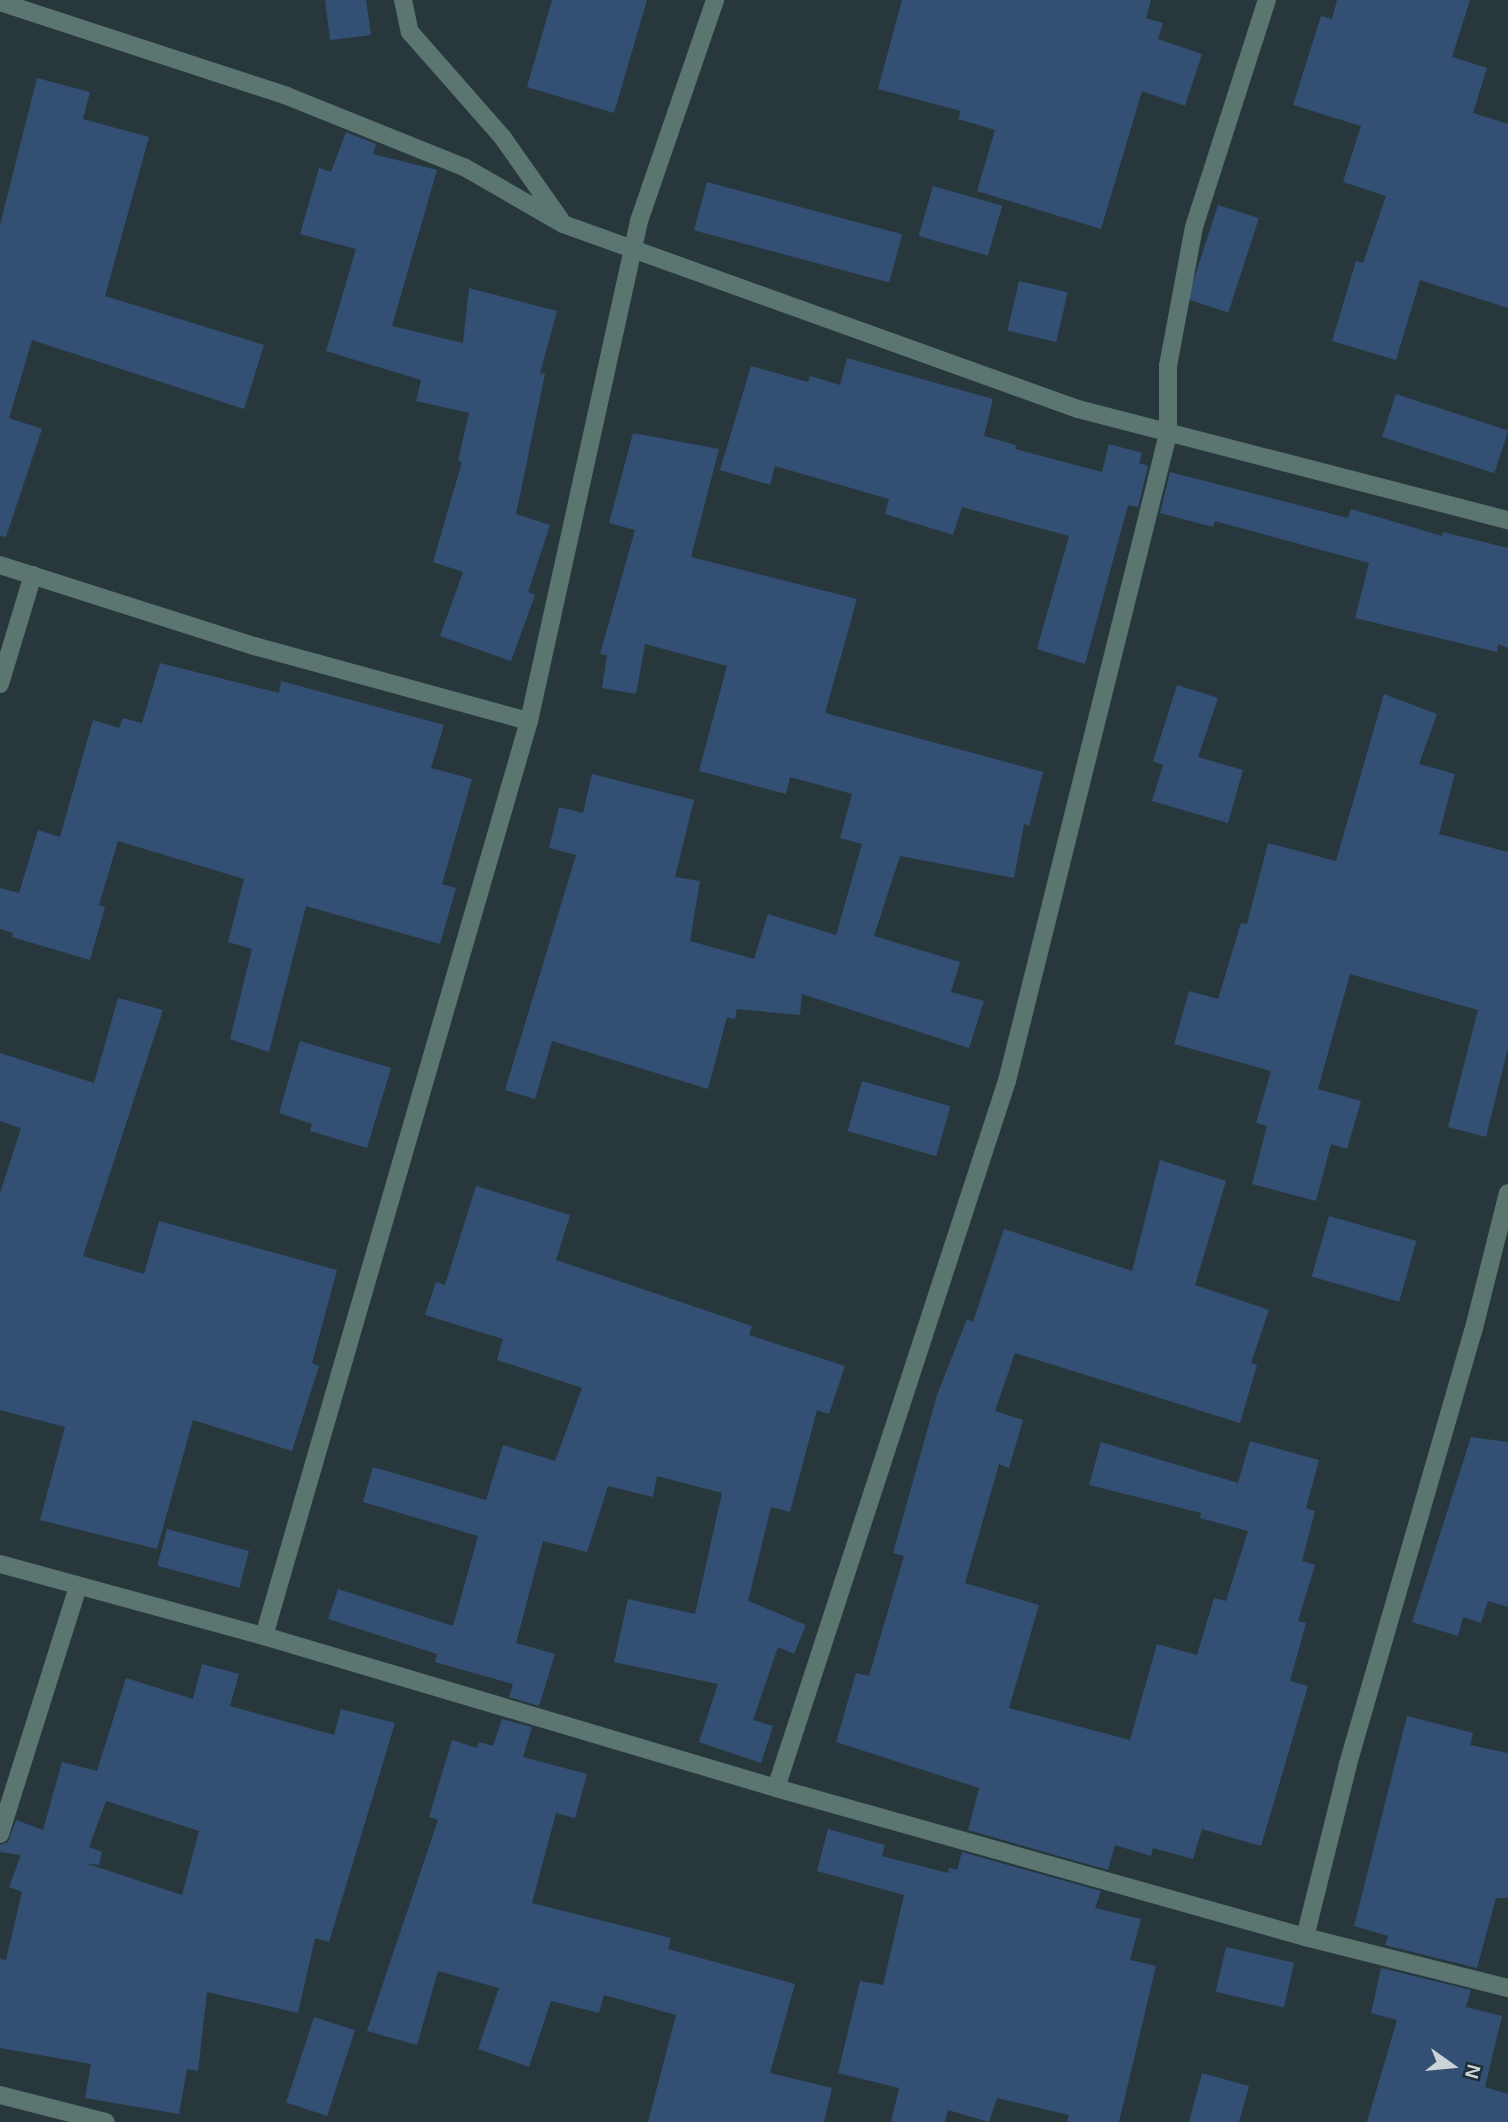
<!DOCTYPE html>
<style>
body{margin:0}
#map{position:relative;width:1508px;height:2122px;overflow:hidden;background:#27373c;font-family:Helvetica,sans-serif}
div>[style]{position:absolute}
.building>*{inset:0;background:#335074;transform-origin:0 0}
.minor>*{height:18px;margin:-9px;padding:0 9px;transform-origin:9px;border-radius:9px;background:#5b7571}
span{translate:-50% -50%;white-space:nowrap;text-align:center;line-height:1.15;-webkit-text-stroke:5px #1d2d32;paint-order:stroke}
.north{position:absolute;left:1417px;top:2031px;width:70px;height:70px;-webkit-text-stroke:5px #1d2d32;paint-order:stroke;rotate:105deg;font-size:19px;font-weight:700;line-height:28px;text-align:center;color:#cad4d7}
.north::after{content:'';display:block;margin:auto;width:24px;height:32px;background:#cad4d7;clip-path:polygon(50% 0,100% 100%,50% 72%,0 100%)}
</style>
<div id="map">
<div class="building">
<div style="clip-path:polygon(325px 0,366px 0,371px 35px,330px 40px)"></div>
<div style="clip-path:polygon(552px 0,647px 0,614px 113px,527px 87px)"></div>
<div style="clip-path:polygon(902px 0,1151px 0,1146px 18px,1163px 23px,1158px 39px,1202px 54px,1185px 106px,1142px 91px,1101px 229px,977px 191px,995px 130px,958px 119px,961px 111px,878px 89px)"></div>
<div style="clip-path:polygon(1337px 0,1470px 0,1452px 57px,1487px 68px,1473px 113px,1508px 124px,1508px 308px,1420px 280px,1396px 360px,1332px 341px,1356px 261px,1363px 263px,1386px 196px,1343px 182px,1361px 126px,1293px 105px,1321px 16px,1332px 19px)"></div>
<div style="clip-path:polygon(37px 78px,90px 92px,83px 119px,149px 137px,105px 296px,264px 345px,244px 409px,32px 340px,9px 418px,42px 429px,6px 537px,0 536px,0 225px)"></div>
<div style="clip-path:polygon(346px 132px,376px 144px,373px 154px,437px 170px,392px 326px,463px 343px,469px 288px,557px 311px,540px 373px,545px 374px,516px 514px,550px 525px,528px 592px,535px 595px,511px 661px,440px 636px,463px 572px,433px 562px,462px 462px,458px 461px,469px 413px,416px 401px,421px 380px,326px 351px,356px 249px,300px 234px,319px 168px,331px 172px)"></div>
<div style="left:707px;top:182px;width:202px;height:50px;rotate:15deg"></div>
<div style="left:933px;top:186px;width:72px;height:52px;rotate:16deg"></div>
<div style="left:1218px;top:205px;width:43px;height:99px;rotate:18deg"></div>
<div style="left:1019px;top:281px;width:50px;height:51px;rotate:13deg"></div>
<div style="clip-path:polygon(847px 358px,993px 399px,984px 436px,1016px 445px,1015px 449px,1102px 472px,1109px 444px,1142px 453px,1139px 463px,1148px 466px,1138px 507px,1128px 505px,1085px 664px,1037px 649px,1069px 536px,962px 507px,953px 535px,885px 514px,889px 499px,775px 466px,770px 485px,720px 470px,751px 366px,808px 382px,810px 376px,840px 385px)"></div>
<div style="left:1396px;top:394px;width:118px;height:45px;rotate:18deg"></div>
<div style="clip-path:polygon(633px 433px,719px 449px,691px 557px,857px 599px,825px 713px,1043px 772px,1029px 826px,1024px 824px,1014px 878px,900px 856px,874px 936px,960px 962px,951px 992px,984px 1001px,969px 1048px,802px 994px,800px 1015px,737px 1009px,735px 1019px,727px 1017px,708px 1089px,552px 1041px,535px 1099px,505px 1090px,576px 855px,549px 848px,559px 807px,583px 813px,592px 774px,694px 800px,675px 877px,700px 881px,690px 941px,754px 959px,768px 914px,836px 935px,862px 844px,840px 838px,852px 794px,790px 777px,786px 794px,699px 771px,727px 666px,645px 644px,636px 694px,602px 688px,607px 655px,600px 654px,635px 530px,609px 523px)"></div>
<div style="clip-path:polygon(1170px 472px,1348px 518px,1351px 509px,1442px 536px,1443px 532px,1508px 548px,1508px 648px,1498px 644px,1497px 652px,1355px 618px,1369px 563px,1215px 521px,1213px 527px,1160px 513px)"></div>
<div style="clip-path:polygon(160px 663px,279px 693px,281px 681px,444px 725px,431px 768px,472px 779px,442px 884px,456px 888px,440px 944px,306px 906px,269px 1052px,230px 1039px,252px 949px,228px 942px,244px 879px,118px 841px,99px 905px,105px 907px,90px 960px,12px 937px,13px 933px,0 929px,0 888px,19px 893px,38px 830px,60px 837px,93px 720px,119px 728px,123px 718px,142px 723px)"></div>
<div style="clip-path:polygon(1177px 685px,1218px 698px,1198px 757px,1243px 770px,1228px 823px,1152px 801px,1163px 765px,1153px 761px)"></div>
<div style="clip-path:polygon(1384px 694px,1437px 714px,1419px 764px,1455px 774px,1439px 834px,1508px 852px,1508px 1048px,1486px 1137px,1448px 1127px,1478px 1010px,1350px 974px,1318px 1089px,1361px 1101px,1347px 1149px,1331px 1144px,1316px 1201px,1252px 1184px,1267px 1126px,1256px 1123px,1271px 1071px,1174px 1044px,1189px 991px,1218px 999px,1241px 923px,1247px 924px,1268px 843px,1336px 861px)"></div>
<div style="clip-path:polygon(118px 998px,163px 1010px,83px 1256px,144px 1274px,159px 1221px,337px 1270px,312px 1363px,319px 1366px,292px 1451px,193px 1420px,157px 1549px,40px 1520px,65px 1427px,0 1410px,0 1193px,21px 1128px,0 1121px,0 1053px,94px 1083px)"></div>
<div style="clip-path:polygon(300px 1041px,391px 1068px,367px 1148px,310px 1131px,312px 1124px,279px 1113px)"></div>
<div style="left:862px;top:1081px;width:92px;height:52px;rotate:16deg"></div>
<div style="clip-path:polygon(1160px 1160px,1226px 1181px,1195px 1285px,1269px 1310px,1251px 1363px,1257px 1365px,1240px 1423px,1015px 1353px,995px 1411px,1023px 1420px,1009px 1468px,999px 1464px,965px 1583px,1039px 1605px,1009px 1708px,1130px 1740px,1157px 1644px,1197px 1655px,1214px 1598px,1226px 1601px,1248px 1531px,1200px 1518px,1201px 1513px,1089px 1485px,1101px 1442px,1238px 1483px,1250px 1441px,1319px 1460px,1306px 1508px,1315px 1511px,1302px 1561px,1315px 1565px,1298px 1621px,1306px 1623px,1290px 1681px,1308px 1686px,1261px 1846px,1202px 1829px,1193px 1859px,1153px 1848px,1151px 1856px,1115px 1845px,1108px 1870px,968px 1830px,979px 1788px,836px 1742px,856px 1673px,869px 1676px,904px 1556px,893px 1553px,937px 1395px,967px 1319px,973px 1322px,1004px 1229px,1132px 1271px)"></div>
<div style="clip-path:polygon(476px 1186px,570px 1215px,556px 1260px,752px 1326px,749px 1335px,845px 1366px,829px 1414px,817px 1410px,790px 1512px,771px 1507px,748px 1601px,806px 1625px,794px 1654px,778px 1647px,753px 1720px,773px 1726px,761px 1763px,699px 1742px,718px 1684px,614px 1662px,628px 1599px,695px 1614px,722px 1493px,657px 1476px,653px 1497px,608px 1486px,587px 1552px,543px 1541px,516px 1643px,555px 1654px,539px 1706px,509px 1697px,513px 1684px,435px 1662px,437px 1654px,328px 1619px,338px 1589px,453px 1626px,478px 1536px,363px 1502px,373px 1467px,486px 1500px,503px 1445px,555px 1461px,582px 1388px,497px 1360px,503px 1339px,425px 1315px,436px 1282px,445px 1285px)"></div>
<div style="left:1329px;top:1216px;width:91px;height:63px;rotate:16deg"></div>
<div style="clip-path:polygon(1471px 1437px,1508px 1442px,1508px 1607px,1488px 1601px,1481px 1623px,1463px 1617px,1458px 1636px,1412px 1622px)"></div>
<div style="left:167px;top:1529px;width:85px;height:38px;rotate:15deg"></div>
<div style="clip-path:polygon(evenodd,202px 1664px,239px 1674px,230px 1706px,334px 1735px,341px 1709px,395px 1723px,329px 1942px,315px 1938px,298px 2013px,207px 1992px,198px 2071px,187px 2069px,179px 2114px,85px 2098px,91px 2064px,0 2048px,0 1959px,6px 1960px,22px 1892px,9px 1887px,21px 1855px,0 1852px,0 1845px,8px 1842px,16px 1820px,43px 1830px,62px 1762px,97px 1771px,126px 1678px,193px 1699px,202px 1664px,106px 1801px,199px 1831px,182px 1895px,85px 1863px,99px 1865px,102px 1852px,89px 1847px,106px 1801px)"></div>
<div style="clip-path:polygon(1407px 1716px,1473px 1733px,1470px 1745px,1508px 1753px,1508px 1898px,1496px 1898px,1477px 1968px,1385px 1945px,1388px 1936px,1354px 1926px)"></div>
<div style="clip-path:polygon(502px 1719px,532px 1727px,523px 1757px,587px 1774px,575px 1818px,556px 1813px,532px 1903px,671px 1938px,668px 1949px,795px 1984px,770px 2073px,832px 2088px,824px 2122px,648px 2122px,676px 2015px,604px 1995px,599px 2013px,551px 2001px,529px 2067px,478px 2049px,499px 1988px,438px 1971px,417px 2045px,367px 2031px,438px 1820px,429px 1817px,452px 1740px,477px 1748px,479px 1742px,493px 1746px)"></div>
<div style="clip-path:polygon(828px 1829px,885px 1845px,882px 1856px,948px 1873px,949px 1868px,957px 1870px,962px 1852px,1101px 1891px,1095px 1908px,1141px 1919px,1130px 1960px,1156px 1966px,1119px 2122px,1067px 2122px,1069px 2115px,997px 2098px,989px 2122px,948px 2110px,945px 2122px,891px 2122px,899px 2088px,838px 2073px,860px 1981px,883px 1985px,904px 1895px,817px 1871px)"></div>
<div style="left:1226px;top:1947px;width:70px;height:46px;rotate:13deg"></div>
<div style="clip-path:polygon(1381px 1968px,1471px 1990px,1466px 2007px,1502px 2016px,1485px 2087px,1508px 2094px,1508px 2122px,1367px 2122px,1397px 2020px,1371px 2013px)"></div>
<div style="left:314px;top:2017px;width:43px;height:90px;rotate:18deg"></div>
<div style="clip-path:polygon(1202px 2073px,1249px 2086px,1239px 2122px,1189px 2122px)"></div>
</div>
<div class="minor">
<div style="left:403px;top:0;width:33px;rotate:78deg"></div>
<div style="left:410px;top:32px;width:141px;rotate:48.7deg"></div>
<div style="left:503px;top:138px;width:99px;rotate:54.9deg"></div>
<div style="left:0;top:2px;width:302px;rotate:18.1deg"></div>
<div style="left:287px;top:96px;width:191px;rotate:21.9deg"></div>
<div style="left:464px;top:167px;width:114px;rotate:29.9deg"></div>
<div style="left:563px;top:224px;width:547px;rotate:19.76deg"></div>
<div style="left:1078px;top:409px;width:444px;rotate:14.5deg"></div>
<div style="left:0;top:565px;width:267px;rotate:17.7deg"></div>
<div style="left:254px;top:646px;width:285px;rotate:15.3deg"></div>
<div style="left:0;top:684px;width:114px;rotate:-73.2deg"></div>
<div style="left:0;top:1564px;width:274px;rotate:15.3deg"></div>
<div style="left:264px;top:1636px;width:534px;rotate:16.53deg"></div>
<div style="left:776px;top:1788px;width:550px;rotate:15.73deg"></div>
<div style="left:1305px;top:1937px;width:209px;rotate:14.1deg"></div>
<div style="left:264px;top:1636px;width:953px;rotate:-73.85deg"></div>
<div style="left:529px;top:721px;width:512px;rotate:-77.59deg"></div>
<div style="left:639px;top:221px;width:234px;rotate:-71deg"></div>
<div style="left:776px;top:1788px;width:744px;rotate:-71.91deg"></div>
<div style="left:1007px;top:1081px;width:667px;rotate:-76.03deg"></div>
<div style="left:1168px;top:434px;width:68px;rotate:-90deg"></div>
<div style="left:1168px;top:366px;width:141px;rotate:-79.4deg"></div>
<div style="left:1194px;top:227px;width:238px;rotate:-72.2deg"></div>
<div style="left:0;top:1834px;width:259px;rotate:-72.5deg"></div>
<div style="left:1305px;top:1937px;width:178px;rotate:-76deg"></div>
<div style="left:1348px;top:1764px;width:450px;rotate:-73.9deg"></div>
<div style="left:1473px;top:1332px;width:143px;rotate:-75.9deg"></div>
<div style="left:0;top:2095px;width:109px;rotate:14.3deg"></div>
</div>
<div class="north">N</div>
</div>
